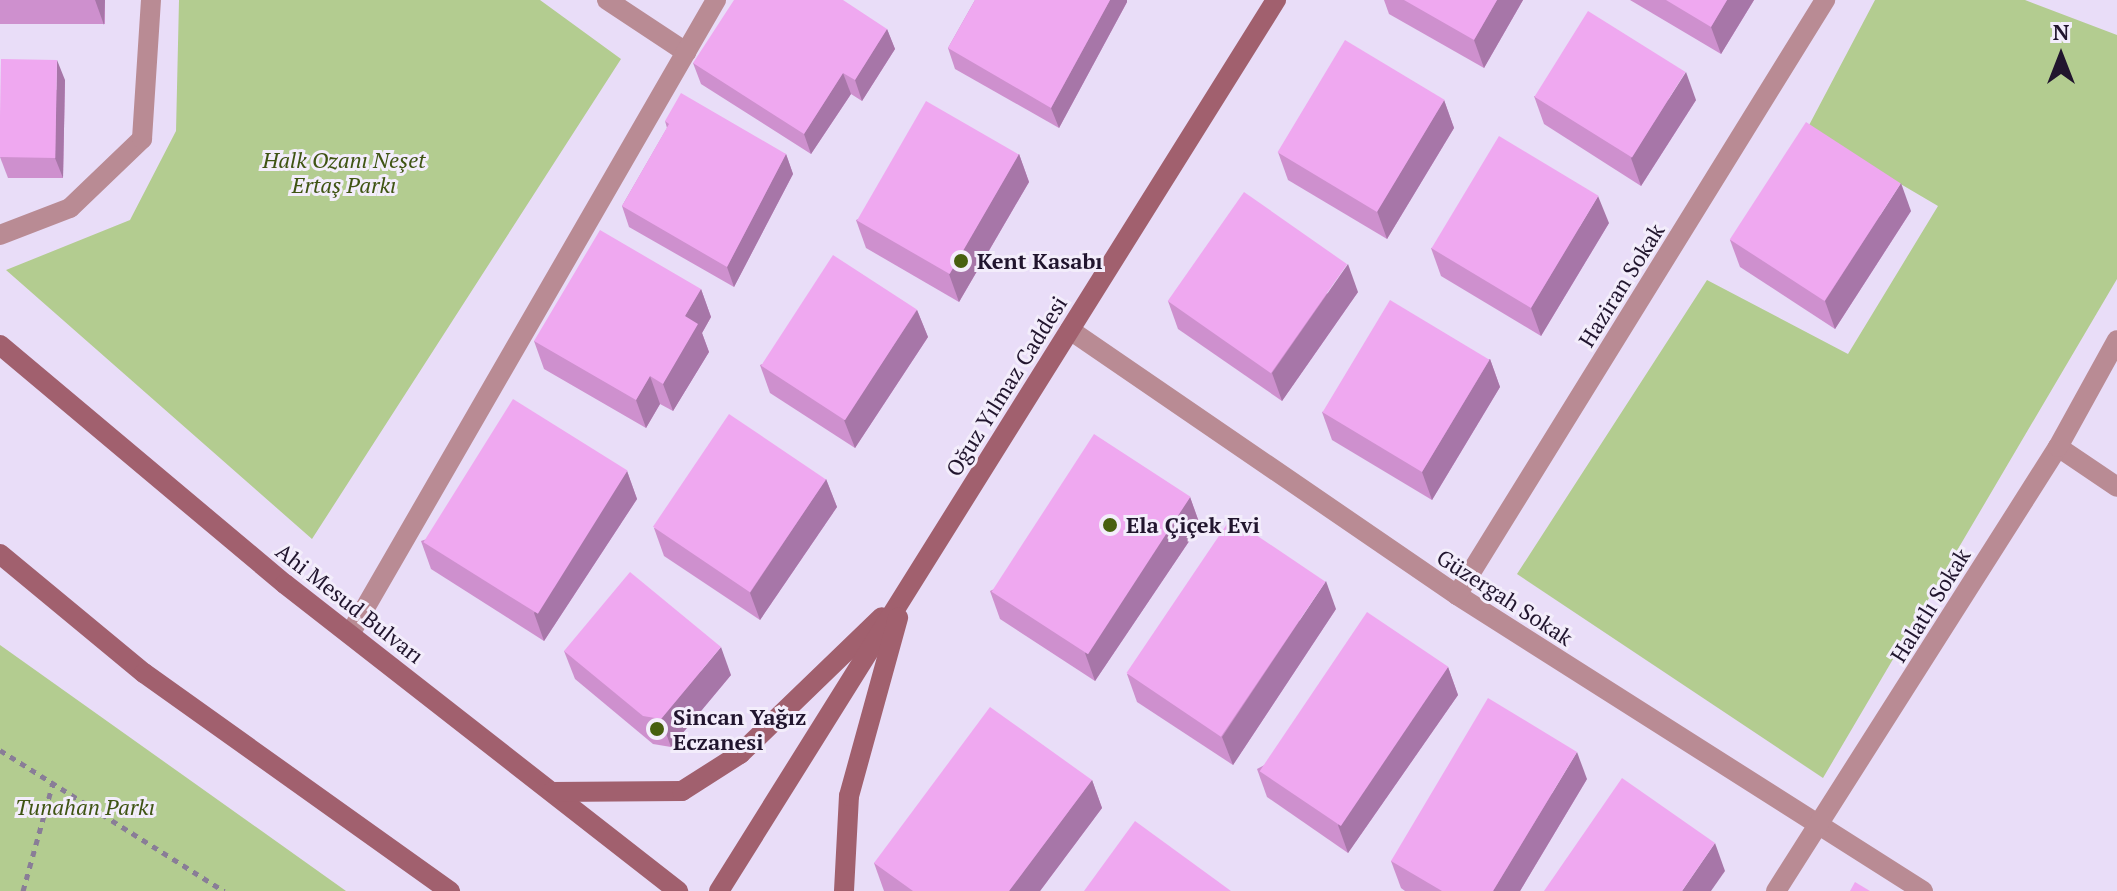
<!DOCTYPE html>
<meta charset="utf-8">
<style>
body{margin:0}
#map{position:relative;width:2117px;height:891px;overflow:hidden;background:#e9ddf8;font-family:"PT Serif",serif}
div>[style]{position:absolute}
.green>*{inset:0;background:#b3cc90}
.path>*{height:5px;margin-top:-2.5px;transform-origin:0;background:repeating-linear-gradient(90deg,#897d97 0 6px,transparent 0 12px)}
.minor>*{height:20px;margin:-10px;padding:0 10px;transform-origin:10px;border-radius:10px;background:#b98b94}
.secondary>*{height:20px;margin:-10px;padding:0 10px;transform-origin:10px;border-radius:10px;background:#a1606e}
.wall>*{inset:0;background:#ce90ce;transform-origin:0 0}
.shaded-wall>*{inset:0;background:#a776a8}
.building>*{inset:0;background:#efa8f0;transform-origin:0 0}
.dots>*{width:22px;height:22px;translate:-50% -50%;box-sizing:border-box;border:4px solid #f3edfb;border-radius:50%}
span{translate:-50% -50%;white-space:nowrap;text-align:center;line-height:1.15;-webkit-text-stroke:6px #f3edfb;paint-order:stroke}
.park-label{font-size:22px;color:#3f5413;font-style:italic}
.poi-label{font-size:22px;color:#21152e;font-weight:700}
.left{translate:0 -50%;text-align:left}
.street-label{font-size:22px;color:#21152e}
.north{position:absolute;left:2021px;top:16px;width:80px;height:80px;-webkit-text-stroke:6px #f3edfb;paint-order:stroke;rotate:0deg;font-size:22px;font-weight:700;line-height:32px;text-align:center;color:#21152e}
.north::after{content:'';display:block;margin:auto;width:28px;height:36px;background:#21152e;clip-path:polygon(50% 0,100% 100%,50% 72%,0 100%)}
</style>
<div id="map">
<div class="green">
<div style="clip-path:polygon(179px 0,540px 0,621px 59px,312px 539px,6px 270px,130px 220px,176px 131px)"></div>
<div style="clip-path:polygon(1875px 0,2025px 0,2117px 35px,2117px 279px,1823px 778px,1517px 574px,1707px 280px,1848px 354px,1938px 206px,1807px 129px)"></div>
<div style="clip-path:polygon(0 645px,346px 891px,0 891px)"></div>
</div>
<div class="path">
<div style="left:0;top:750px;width:265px;rotate:32.2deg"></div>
<div style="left:23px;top:891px;width:112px;rotate:-74.5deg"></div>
</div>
<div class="minor">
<div style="left:607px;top:0;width:95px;rotate:33.4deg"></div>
<div style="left:0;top:235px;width:75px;rotate:-21.1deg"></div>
<div style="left:70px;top:208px;width:100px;rotate:-43.8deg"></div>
<div style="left:142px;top:139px;width:139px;rotate:-86.3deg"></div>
<div style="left:1070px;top:330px;width:469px;rotate:34.4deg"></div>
<div style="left:1457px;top:595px;width:552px;rotate:32.42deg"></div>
<div style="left:2058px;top:447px;width:71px;rotate:34.1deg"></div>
<div style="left:1457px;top:595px;width:700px;rotate:-58.26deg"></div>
<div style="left:350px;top:634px;width:732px;rotate:-60deg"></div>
<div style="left:1776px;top:891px;width:526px;rotate:-57.58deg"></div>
<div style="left:2058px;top:447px;width:122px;rotate:-61.1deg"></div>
</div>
<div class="secondary">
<div style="left:0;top:345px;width:372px;rotate:40deg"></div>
<div style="left:285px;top:584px;width:499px;rotate:38deg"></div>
<div style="left:0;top:554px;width:187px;rotate:39.6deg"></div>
<div style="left:144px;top:673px;width:376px;rotate:35.5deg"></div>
<div style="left:552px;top:792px;width:130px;rotate:-0.4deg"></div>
<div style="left:682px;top:791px;width:69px;rotate:-32.5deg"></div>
<div style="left:740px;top:754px;width:197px;rotate:-44deg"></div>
<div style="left:719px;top:891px;width:1051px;rotate:-57.99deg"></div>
<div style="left:844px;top:891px;width:95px;rotate:-87deg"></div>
<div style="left:849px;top:796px;width:185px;rotate:-74.6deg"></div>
</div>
<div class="wall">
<div style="left:0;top:0;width:105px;height:24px"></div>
<div style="clip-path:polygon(975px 0,1127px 0,1127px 2px,1059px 128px,955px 69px,948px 48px)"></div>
<div style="clip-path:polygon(1384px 0,1523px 0,1484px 68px,1389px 14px)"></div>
<div style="clip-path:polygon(1630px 0,1754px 0,1721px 54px)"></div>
<div style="clip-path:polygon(887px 29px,895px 49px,862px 101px,851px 94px,811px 154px,701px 84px,693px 63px)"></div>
<div style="clip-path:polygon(65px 80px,63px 178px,8px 178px,0 157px)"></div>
<div style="clip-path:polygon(1534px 96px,1696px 100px,1641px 186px,1544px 124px)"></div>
<div style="clip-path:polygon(1444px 100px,1454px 128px,1387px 239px,1288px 180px,1278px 152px)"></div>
<div style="clip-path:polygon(665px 121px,786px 154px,793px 174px,734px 287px,629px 227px,622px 206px,667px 128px)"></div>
<div style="clip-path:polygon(1019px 154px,1029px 182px,959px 302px,866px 248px,856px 220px)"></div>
<div style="clip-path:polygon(1911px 211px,1835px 329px,1740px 267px,1730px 240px)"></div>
<div style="clip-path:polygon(1609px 223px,1541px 336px,1441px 276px,1431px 248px)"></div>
<div style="clip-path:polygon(701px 289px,711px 317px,702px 333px,709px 352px,673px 411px,660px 404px,646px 428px,544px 369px,534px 341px)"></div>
<div style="clip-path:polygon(1358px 292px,1282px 401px,1178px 329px,1168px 301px)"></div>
<div style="clip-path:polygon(917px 310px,928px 337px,855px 448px,770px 393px,760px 365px)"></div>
<div style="clip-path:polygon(1490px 359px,1500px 387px,1432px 500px,1332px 440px,1322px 412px)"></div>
<div style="clip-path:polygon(627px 471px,637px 499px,544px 641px,431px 569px,421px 541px)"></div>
<div style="clip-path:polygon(826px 479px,837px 507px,760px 620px,664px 556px,654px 528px)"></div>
<div style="clip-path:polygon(1190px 497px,1200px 525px,1095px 681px,1000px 619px,990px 591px)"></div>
<div style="clip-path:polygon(1336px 609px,1233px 765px,1137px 702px,1127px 674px)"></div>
<div style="clip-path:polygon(564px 651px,731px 675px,671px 747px,653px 744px,575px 679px)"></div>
<div style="clip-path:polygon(1448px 667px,1458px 695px,1348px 853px,1267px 797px,1257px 769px)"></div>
<div style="clip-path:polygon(1587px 779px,1520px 891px,1405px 891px,1401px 888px,1391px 861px)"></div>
<div style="clip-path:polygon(1092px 780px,1102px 808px,1040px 891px,884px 891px,874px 863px)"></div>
</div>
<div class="shaded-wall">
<div style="clip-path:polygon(95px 0,105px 0,104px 25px)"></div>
<div style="clip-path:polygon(1110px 0,1127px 0,1127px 2px,1059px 128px,1051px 108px)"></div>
<div style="clip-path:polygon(1497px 0,1523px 0,1484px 68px,1474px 40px)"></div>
<div style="clip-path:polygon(1727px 0,1754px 0,1721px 54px,1711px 27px)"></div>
<div style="clip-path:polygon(887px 29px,895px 49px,862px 101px,855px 80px)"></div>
<div style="clip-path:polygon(57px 60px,65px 80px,63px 178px,55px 158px)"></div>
<div style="clip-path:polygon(1686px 72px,1696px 100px,1641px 186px,1631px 158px)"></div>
<div style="clip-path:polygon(843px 73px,851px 94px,811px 154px,804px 134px)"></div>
<div style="clip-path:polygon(1444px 100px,1454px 128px,1387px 239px,1377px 211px)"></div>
<div style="clip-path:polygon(786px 154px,793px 174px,734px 287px,727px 267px)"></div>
<div style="clip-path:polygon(1019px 154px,1029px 182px,959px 302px,949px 274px)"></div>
<div style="clip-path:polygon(1901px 183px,1911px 211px,1835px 329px,1825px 301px)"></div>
<div style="clip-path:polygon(1598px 196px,1609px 223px,1541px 336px,1531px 308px)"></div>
<div style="clip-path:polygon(1348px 264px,1358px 292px,1282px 401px,1272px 373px)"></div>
<div style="clip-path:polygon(701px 289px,711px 317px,702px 333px,709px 352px,673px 411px,663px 384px,685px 316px)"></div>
<div style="clip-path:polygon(917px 310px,928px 337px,855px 448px,844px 420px)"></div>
<div style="clip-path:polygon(1490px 359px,1500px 387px,1432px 500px,1422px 472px)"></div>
<div style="clip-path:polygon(650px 376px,660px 404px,646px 428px,636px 400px)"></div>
<div style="clip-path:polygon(627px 471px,637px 499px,544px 641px,534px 613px)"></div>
<div style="clip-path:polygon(826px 479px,837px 507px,760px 620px,750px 593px)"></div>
<div style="clip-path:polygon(1190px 497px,1200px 525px,1095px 681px,1085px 653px)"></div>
<div style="clip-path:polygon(1326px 581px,1336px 609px,1233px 765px,1222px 737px)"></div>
<div style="clip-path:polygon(721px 647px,731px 675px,671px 747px,661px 719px)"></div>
<div style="clip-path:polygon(1448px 667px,1458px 695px,1348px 853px,1338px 825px)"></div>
<div style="clip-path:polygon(1577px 752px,1587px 779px,1520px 891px,1493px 891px)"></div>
<div style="clip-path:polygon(1092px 780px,1102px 808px,1040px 891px,1009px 891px)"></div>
<div style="clip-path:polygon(1715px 843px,1725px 871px,1711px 891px,1682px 891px)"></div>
</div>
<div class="building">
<div style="clip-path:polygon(734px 0,843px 0,887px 29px,855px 80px,843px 73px,804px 134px,693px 63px)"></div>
<div style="clip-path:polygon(975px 0,1110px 0,1051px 108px,948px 48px)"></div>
<div style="clip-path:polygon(1404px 0,1497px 0,1474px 40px)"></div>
<div style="clip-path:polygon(1666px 0,1727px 0,1711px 27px)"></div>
<div style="left:1588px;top:11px;width:115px;height:101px;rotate:32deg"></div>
<div style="left:1345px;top:40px;width:116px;height:131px;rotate:31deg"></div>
<div style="left:1px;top:59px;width:56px;height:98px;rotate:1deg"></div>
<div style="clip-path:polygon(681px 93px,786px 154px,727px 267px,622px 206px,669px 124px,665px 121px)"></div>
<div style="left:926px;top:101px;width:107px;height:138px;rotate:30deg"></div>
<div style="left:1806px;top:122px;width:113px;height:140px;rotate:33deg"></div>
<div style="left:1499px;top:136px;width:116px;height:131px;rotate:31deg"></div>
<div style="left:1244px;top:192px;width:126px;height:133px;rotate:35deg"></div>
<div style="clip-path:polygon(600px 230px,701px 289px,685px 316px,698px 324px,663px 384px,650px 376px,636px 400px,534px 341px)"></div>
<div style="left:833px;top:255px;width:100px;height:132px;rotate:33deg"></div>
<div style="left:1390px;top:300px;width:116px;height:131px;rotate:31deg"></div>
<div style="left:513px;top:399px;width:135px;height:169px;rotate:32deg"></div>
<div style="left:729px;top:414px;width:117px;height:136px;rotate:34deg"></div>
<div style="left:1094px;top:434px;width:115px;height:188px;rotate:33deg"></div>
<div style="left:1231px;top:518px;width:114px;height:187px;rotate:34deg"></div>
<div style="clip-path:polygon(630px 572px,721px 647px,661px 719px,643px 716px,564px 651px)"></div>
<div style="left:1367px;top:612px;width:98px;height:192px;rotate:34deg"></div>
<div style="clip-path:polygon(1488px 698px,1577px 752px,1493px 891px,1442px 891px,1391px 861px)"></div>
<div style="clip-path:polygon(990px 707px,1092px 780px,1009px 891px,913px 891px,874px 863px)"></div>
<div style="clip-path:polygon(1622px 778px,1715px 843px,1682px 891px,1544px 891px)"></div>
<div style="clip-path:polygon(1135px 821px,1231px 891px,1084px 891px)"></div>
<div style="clip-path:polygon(1855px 882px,1870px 891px,1850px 891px)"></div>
</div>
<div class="dots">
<div style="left:961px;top:261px;background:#47600f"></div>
<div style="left:1110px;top:525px;background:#47600f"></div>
<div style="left:657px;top:729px;background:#47600f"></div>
</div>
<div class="park-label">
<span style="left:344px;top:172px">Halk Ozanı Neşet<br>Ertaş Parkı</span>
<span style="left:85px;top:807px">Tunahan Parkı</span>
</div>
<div class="poi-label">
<span class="left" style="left:977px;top:261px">Kent Kasabı</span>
<span class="left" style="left:1126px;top:525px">Ela Çiçek Evi</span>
<span class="left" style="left:673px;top:729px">Sincan Yağız<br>Eczanesi</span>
</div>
<div class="street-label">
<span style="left:1621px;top:285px;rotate:-58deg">Haziran Sokak</span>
<span style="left:1006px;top:386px;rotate:-58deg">Oğuz Yılmaz Caddesi</span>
<span style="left:1505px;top:597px;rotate:33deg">Güzergah Sokak</span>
<span style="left:350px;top:603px;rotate:38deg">Ahi Mesud Bulvarı</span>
<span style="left:1930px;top:605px;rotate:-58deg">Halatlı Sokak</span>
</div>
<div class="north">N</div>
</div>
